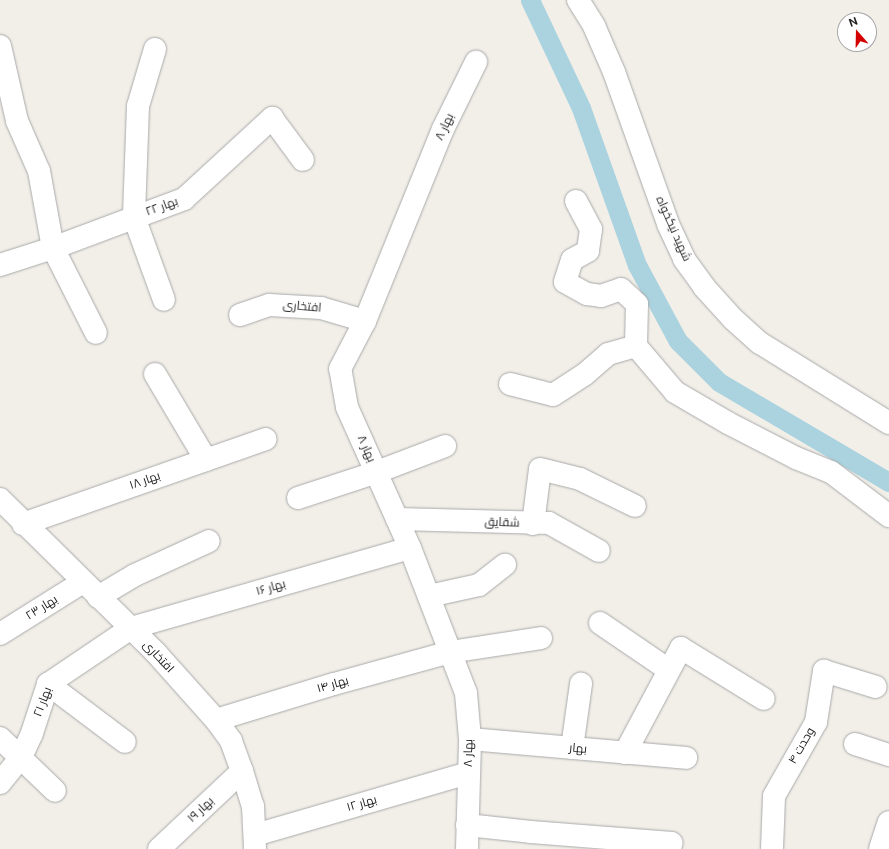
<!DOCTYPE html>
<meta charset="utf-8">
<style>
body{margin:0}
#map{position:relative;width:889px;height:849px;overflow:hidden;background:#f2efe9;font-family:"Public Sans",Cairo,sans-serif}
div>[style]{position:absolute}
.canal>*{height:19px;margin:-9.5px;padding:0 9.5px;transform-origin:9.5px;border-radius:9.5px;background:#aad3df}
.roads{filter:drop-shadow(0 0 1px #a9a9a9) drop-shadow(0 0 1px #a9a9a9)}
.minor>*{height:22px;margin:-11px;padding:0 11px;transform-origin:11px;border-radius:11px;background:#fff}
span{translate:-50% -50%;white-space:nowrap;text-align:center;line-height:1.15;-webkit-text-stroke:3.5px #fff;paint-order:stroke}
.street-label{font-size:12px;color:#222}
.north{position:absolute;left:837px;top:12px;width:40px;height:40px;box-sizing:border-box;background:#fff;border:1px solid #a7a7a7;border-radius:50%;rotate:340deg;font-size:11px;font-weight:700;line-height:16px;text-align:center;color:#222}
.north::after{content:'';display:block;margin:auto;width:14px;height:18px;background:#d40000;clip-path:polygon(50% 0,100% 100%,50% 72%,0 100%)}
</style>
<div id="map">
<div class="canal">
<div style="left:530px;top:0;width:119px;rotate:64.7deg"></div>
<div style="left:581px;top:108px;width:167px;rotate:70.4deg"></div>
<div style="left:637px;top:265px;width:86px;rotate:61.7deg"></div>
<div style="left:678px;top:341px;width:58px;rotate:45deg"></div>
<div style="left:719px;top:382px;width:197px;rotate:30.5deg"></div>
</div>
<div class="roads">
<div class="minor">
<div style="left:578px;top:0;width:31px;rotate:58deg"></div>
<div style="left:594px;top:26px;width:50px;rotate:66.5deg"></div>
<div style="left:614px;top:72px;width:161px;rotate:70.4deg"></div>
<div style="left:668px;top:224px;width:38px;rotate:65deg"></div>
<div style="left:684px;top:259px;width:34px;rotate:54deg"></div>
<div style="left:704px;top:287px;width:43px;rotate:47.8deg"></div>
<div style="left:733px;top:319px;width:36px;rotate:42deg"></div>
<div style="left:760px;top:343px;width:152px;rotate:31.8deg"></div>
<div style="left:0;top:46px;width:77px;rotate:77.2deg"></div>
<div style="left:17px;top:121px;width:55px;rotate:66.3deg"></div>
<div style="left:39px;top:171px;width:78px;rotate:79.7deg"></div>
<div style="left:53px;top:248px;width:95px;rotate:63.2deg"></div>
<div style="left:155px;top:49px;width:59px;rotate:106.6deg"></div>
<div style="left:138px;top:106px;width:111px;rotate:92.1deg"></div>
<div style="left:134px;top:217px;width:88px;rotate:70.1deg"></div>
<div style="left:576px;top:201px;width:32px;rotate:62deg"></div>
<div style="left:591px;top:229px;width:22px;rotate:98deg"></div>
<div style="left:588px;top:251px;width:18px;rotate:151deg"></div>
<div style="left:572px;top:260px;width:23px;rotate:108deg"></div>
<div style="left:565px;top:282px;width:25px;rotate:29deg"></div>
<div style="left:587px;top:294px;width:14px;rotate:8deg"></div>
<div style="left:601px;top:296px;width:21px;rotate:-19deg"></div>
<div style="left:621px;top:289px;width:22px;rotate:43deg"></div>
<div style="left:637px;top:304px;width:42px;rotate:91.4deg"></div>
<div style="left:636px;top:346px;width:60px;rotate:49.7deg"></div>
<div style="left:675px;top:392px;width:61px;rotate:30.3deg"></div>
<div style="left:728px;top:423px;width:76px;rotate:27.2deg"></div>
<div style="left:796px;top:458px;width:38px;rotate:22deg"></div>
<div style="left:831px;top:472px;width:73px;rotate:37.2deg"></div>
<div style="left:0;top:265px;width:56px;rotate:-17.8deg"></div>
<div style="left:53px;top:248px;width:140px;rotate:-20.5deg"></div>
<div style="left:184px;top:199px;width:120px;rotate:-42.6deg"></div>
<div style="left:272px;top:118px;width:52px;rotate:53.6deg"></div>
<div style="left:240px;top:315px;width:31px;rotate:-19deg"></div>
<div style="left:269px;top:305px;width:52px;rotate:3.3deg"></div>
<div style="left:321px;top:308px;width:46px;rotate:16.5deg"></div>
<div style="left:155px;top:374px;width:100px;rotate:59.3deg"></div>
<div style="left:510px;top:384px;width:44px;rotate:14.3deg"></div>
<div style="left:553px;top:395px;width:37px;rotate:-33deg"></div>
<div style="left:584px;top:375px;width:32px;rotate:-41deg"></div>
<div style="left:608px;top:354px;width:29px;rotate:-16deg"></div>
<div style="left:298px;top:498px;width:83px;rotate:-18.2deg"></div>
<div style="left:377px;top:472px;width:73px;rotate:-20.9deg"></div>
<div style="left:0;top:499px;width:219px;rotate:44.6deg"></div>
<div style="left:156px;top:653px;width:90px;rotate:48.2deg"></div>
<div style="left:216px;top:720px;width:26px;rotate:54deg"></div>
<div style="left:231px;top:741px;width:32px;rotate:70deg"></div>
<div style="left:242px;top:771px;width:37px;rotate:73deg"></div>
<div style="left:253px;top:806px;width:43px;rotate:87.3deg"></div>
<div style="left:397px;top:519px;width:152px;rotate:1.5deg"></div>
<div style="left:549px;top:523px;width:57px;rotate:29.2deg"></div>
<div style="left:23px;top:524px;width:257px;rotate:-19.3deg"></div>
<div style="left:533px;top:524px;width:55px;rotate:-82.7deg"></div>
<div style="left:540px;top:469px;width:41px;rotate:14deg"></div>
<div style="left:580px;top:479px;width:61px;rotate:26.1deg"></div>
<div style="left:429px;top:596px;width:51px;rotate:-12.4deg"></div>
<div style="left:479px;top:585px;width:33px;rotate:-38deg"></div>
<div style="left:98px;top:597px;width:43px;rotate:-30.7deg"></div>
<div style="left:135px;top:575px;width:81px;rotate:-24.7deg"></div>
<div style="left:600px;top:623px;width:83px;rotate:34.3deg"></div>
<div style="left:0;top:634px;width:98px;rotate:-32.1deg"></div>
<div style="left:48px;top:684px;width:96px;rotate:37deg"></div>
<div style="left:216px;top:720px;width:123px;rotate:-17deg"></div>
<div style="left:334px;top:684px;width:120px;rotate:-15.4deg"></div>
<div style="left:450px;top:652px;width:92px;rotate:-8.7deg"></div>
<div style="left:0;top:738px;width:76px;rotate:43.9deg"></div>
<div style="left:470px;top:739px;width:217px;rotate:5deg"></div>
<div style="left:855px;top:744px;width:36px;rotate:18deg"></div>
<div style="left:572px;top:748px;width:65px;rotate:-82deg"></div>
<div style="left:625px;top:753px;width:119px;rotate:-61.9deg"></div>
<div style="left:681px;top:648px;width:97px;rotate:31.6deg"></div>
<div style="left:0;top:783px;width:33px;rotate:-51deg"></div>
<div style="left:21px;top:757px;width:26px;rotate:-65deg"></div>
<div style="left:32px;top:733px;width:52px;rotate:-71.9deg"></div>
<div style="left:48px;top:684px;width:100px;rotate:-34deg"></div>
<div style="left:131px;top:628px;width:290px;rotate:-16deg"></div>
<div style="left:467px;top:825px;width:64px;rotate:6.2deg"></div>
<div style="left:531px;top:832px;width:141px;rotate:4.5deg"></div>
<div style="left:255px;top:835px;width:223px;rotate:-16.2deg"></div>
<div style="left:159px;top:849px;width:114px;rotate:-43.2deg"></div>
<div style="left:467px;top:849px;width:110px;rotate:-88.4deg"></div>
<div style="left:470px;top:739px;width:46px;rotate:-95deg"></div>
<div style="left:466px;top:693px;width:155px;rotate:-111.1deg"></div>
<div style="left:410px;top:548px;width:154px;rotate:-114.1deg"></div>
<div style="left:347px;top:407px;width:39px;rotate:-100deg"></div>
<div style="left:340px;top:369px;width:54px;rotate:-62.5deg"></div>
<div style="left:365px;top:321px;width:207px;rotate:-67.9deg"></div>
<div style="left:443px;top:129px;width:75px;rotate:-63.8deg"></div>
<div style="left:772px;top:849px;width:53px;rotate:-87.8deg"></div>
<div style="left:774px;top:796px;width:85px;rotate:-60.4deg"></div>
<div style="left:816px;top:722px;width:52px;rotate:-81.1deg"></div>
<div style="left:824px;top:671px;width:54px;rotate:17.1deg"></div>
<div style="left:880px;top:849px;width:28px;rotate:-72deg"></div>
</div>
</div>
<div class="street-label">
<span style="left:445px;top:127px;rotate:-65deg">بهار ۸</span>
<span style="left:162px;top:207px;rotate:-20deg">بهار ۲۲</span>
<span style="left:673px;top:229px;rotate:66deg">شهید نیکخواه</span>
<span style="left:302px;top:307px;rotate:5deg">افتخاری</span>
<span style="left:366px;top:449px;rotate:66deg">بهار ۸</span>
<span style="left:145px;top:481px;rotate:-19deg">بهار ۱۸</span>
<span style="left:502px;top:523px;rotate:2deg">شقایق</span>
<span style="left:271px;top:588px;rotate:-16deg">بهار ۱۶</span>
<span style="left:42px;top:608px;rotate:-32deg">بهار ۲۳</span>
<span style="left:158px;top:657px;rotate:47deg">افتخاری</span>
<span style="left:333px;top:685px;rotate:-16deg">بهار ۱۴</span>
<span style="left:43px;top:702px;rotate:-69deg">بهار ۲۱</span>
<span style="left:802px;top:746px;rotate:-60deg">وحدت ۴</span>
<span style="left:578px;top:749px;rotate:5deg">بهار</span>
<span style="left:469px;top:753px;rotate:-89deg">بهار ۸</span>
<span style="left:362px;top:804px;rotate:-16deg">بهار ۱۲</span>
<span style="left:201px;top:810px;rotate:-43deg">بهار ۱۹</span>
</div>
<div class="north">N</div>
</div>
